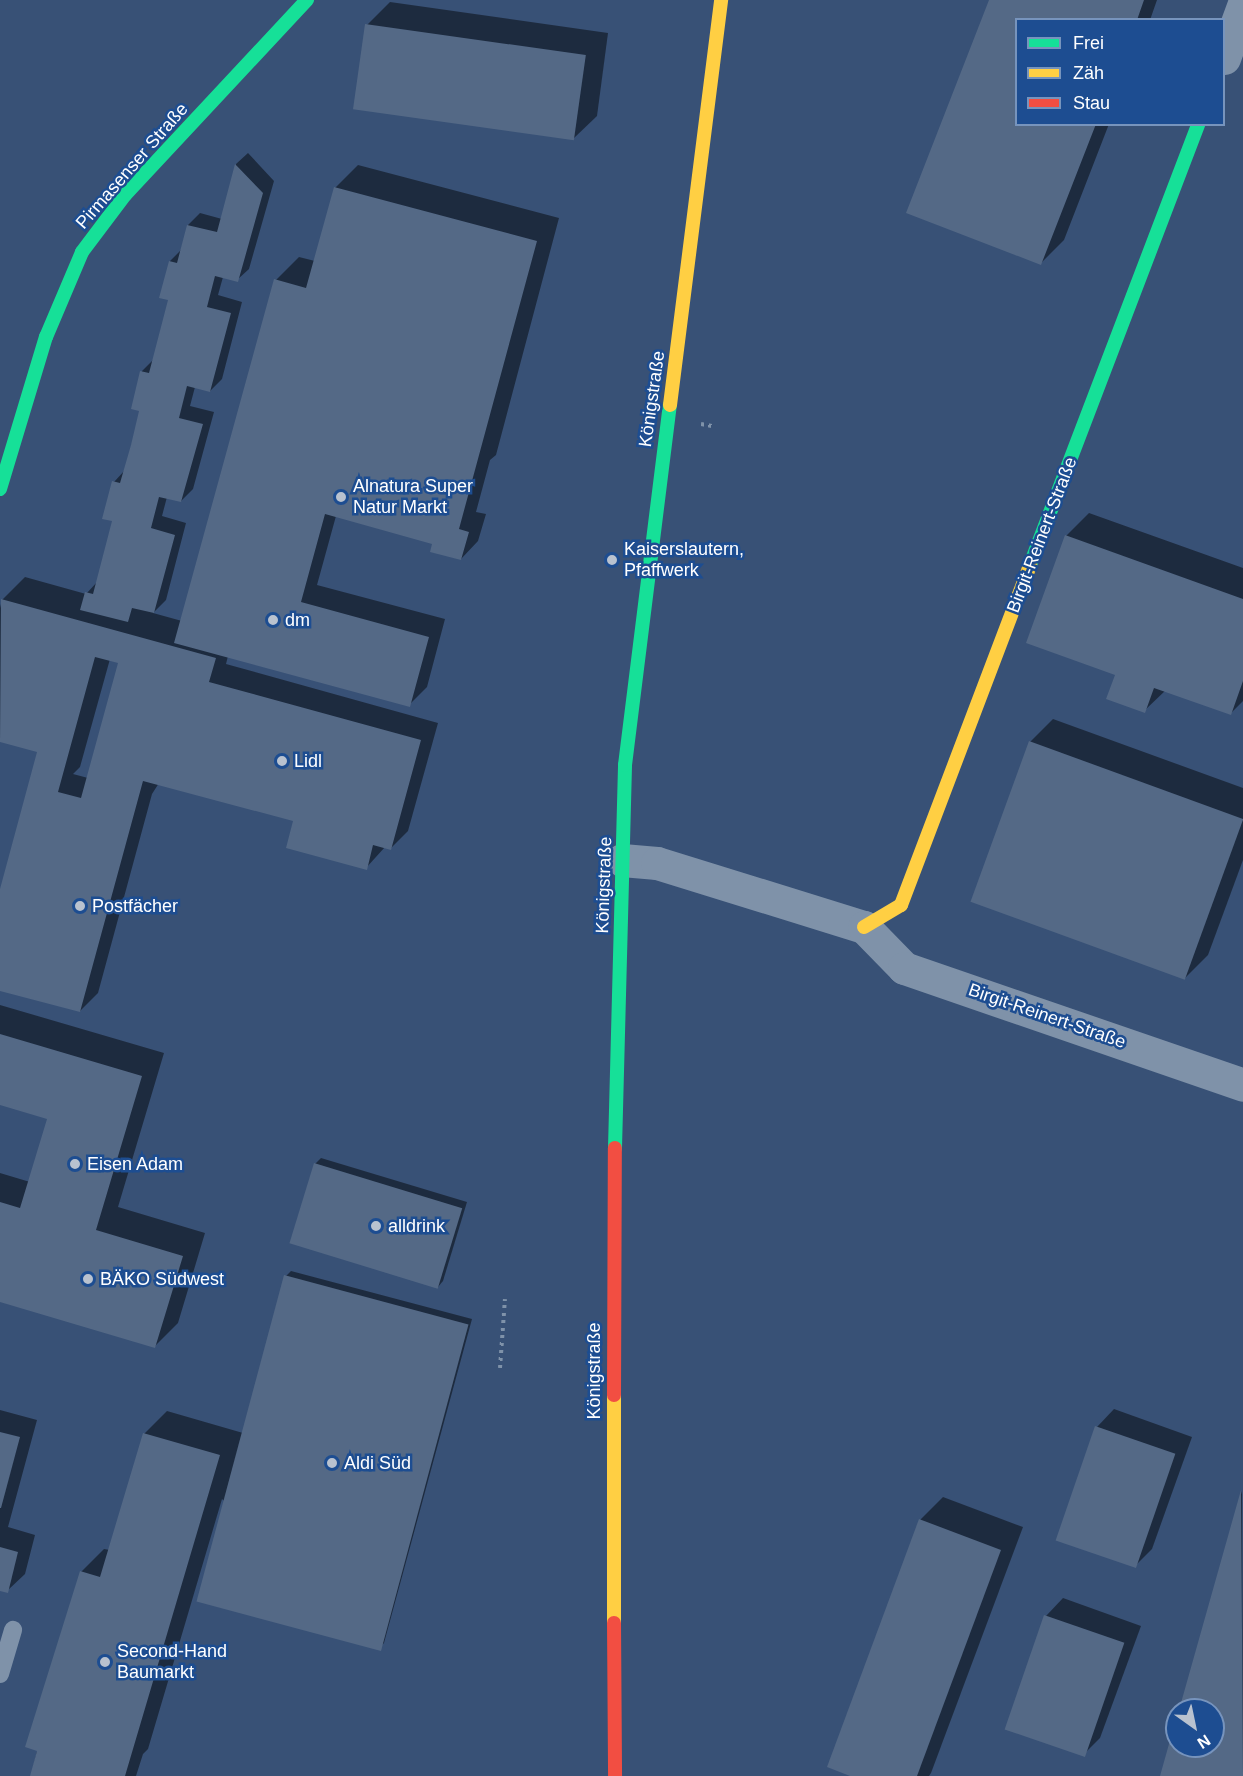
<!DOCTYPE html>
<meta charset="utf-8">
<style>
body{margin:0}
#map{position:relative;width:1243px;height:1776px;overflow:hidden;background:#385176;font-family:Arial,sans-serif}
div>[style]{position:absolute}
.shadow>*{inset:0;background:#0007}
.building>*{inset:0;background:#546986;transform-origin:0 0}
.path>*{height:4px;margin-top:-2px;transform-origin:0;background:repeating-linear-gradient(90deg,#7f92a9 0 3px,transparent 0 7.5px)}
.lane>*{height:18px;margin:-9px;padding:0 9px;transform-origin:9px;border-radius:9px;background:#7f92a9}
.street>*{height:33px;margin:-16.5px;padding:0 16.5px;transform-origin:16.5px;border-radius:16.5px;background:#7f92a9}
.fast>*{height:14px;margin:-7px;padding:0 7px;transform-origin:7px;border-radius:7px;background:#16e098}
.slow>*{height:14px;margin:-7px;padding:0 7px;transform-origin:7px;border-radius:7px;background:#ffcf43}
.jam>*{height:14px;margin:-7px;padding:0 7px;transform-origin:7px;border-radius:7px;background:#f24e42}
.dots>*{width:16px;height:16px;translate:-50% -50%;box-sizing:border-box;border:3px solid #1d4d91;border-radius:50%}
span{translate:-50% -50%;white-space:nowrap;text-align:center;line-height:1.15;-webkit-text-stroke:5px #1d4d91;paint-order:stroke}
.street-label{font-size:18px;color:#fff}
.poi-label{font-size:18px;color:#fff}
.left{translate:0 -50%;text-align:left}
.legend{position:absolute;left:1015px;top:18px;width:210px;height:108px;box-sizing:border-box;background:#1d4d91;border:2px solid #7794bd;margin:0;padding:8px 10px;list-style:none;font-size:18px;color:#fff}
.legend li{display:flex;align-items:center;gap:12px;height:30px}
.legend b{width:30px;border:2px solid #7794bd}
.north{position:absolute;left:1165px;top:1698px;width:60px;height:60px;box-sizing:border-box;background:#1d4d91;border:2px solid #7794bd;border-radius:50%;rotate:147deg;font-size:16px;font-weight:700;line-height:24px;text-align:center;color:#fff}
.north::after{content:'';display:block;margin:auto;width:21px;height:27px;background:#b9c2cf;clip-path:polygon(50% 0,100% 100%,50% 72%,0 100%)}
</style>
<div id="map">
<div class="shadow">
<div style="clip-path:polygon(990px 0,1157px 0,1150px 20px,1016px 20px,1016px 124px,1109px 124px,1064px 240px,1041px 263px)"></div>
<div style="clip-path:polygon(390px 2px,608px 33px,597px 116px,573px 139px,367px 25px)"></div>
<div style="clip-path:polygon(evenodd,248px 153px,274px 181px,249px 269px,237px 280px,223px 277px,218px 295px,242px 302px,222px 379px,210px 391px,195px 387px,190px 406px,214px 412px,193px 489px,181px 501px,167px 497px,162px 516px,186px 523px,166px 600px,153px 613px,182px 621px,276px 280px,299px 257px,315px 261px,335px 188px,358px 165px,559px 218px,496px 455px,490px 460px,476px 512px,486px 514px,478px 541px,461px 559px,434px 543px,336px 516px,317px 585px,445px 619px,427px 687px,409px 705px,228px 656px,226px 664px,438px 723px,408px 831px,390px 849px,385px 847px,366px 868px,295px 820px,159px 783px,152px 794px,98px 993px,80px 1011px,0 990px,0 895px,39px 751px,0 740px,0 608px,2px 600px,25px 577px,86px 594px,98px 581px,114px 520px,114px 482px,125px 470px,141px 410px,142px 371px,154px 359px,170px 299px,170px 261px,181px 250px,188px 225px,200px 213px,222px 219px,236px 164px,248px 153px,110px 659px,119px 662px,88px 778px,73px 774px,80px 767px,110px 659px)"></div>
<div style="clip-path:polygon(1089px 513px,1243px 568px,1243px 701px,1230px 714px,1166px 690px,1144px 711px,1066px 536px)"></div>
<div style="clip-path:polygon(1053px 719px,1243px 788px,1243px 860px,1208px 955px,1185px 978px,1030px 742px)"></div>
<div style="clip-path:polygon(0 1005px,164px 1053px,118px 1207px,205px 1233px,178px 1323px,155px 1346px,0 1300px,0 1173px,30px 1182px,49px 1118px,0 1104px)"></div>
<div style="clip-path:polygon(321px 1158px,467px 1202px,443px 1281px,438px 1287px,315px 1164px)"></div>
<div style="clip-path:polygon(291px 1271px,472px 1319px,384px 1643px,378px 1649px,222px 1499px,148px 1749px,143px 1754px,136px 1776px,31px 1776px,81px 1572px,104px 1549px,110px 1550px,144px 1434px,167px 1411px,243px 1433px,286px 1276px)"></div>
<div style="clip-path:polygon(1114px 1409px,1192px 1437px,1152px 1549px,1134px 1567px,1097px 1427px)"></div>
<div style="clip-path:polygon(0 1410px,37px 1420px,8px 1527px,35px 1535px,25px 1574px,7px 1591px,0 1590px)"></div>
<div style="clip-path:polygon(1242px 1491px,1243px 1776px,1162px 1776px,1177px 1722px,1177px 1746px,1213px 1746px,1213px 1710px,1180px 1710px)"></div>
<div style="clip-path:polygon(943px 1497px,1023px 1527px,931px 1773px,929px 1776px,854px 1776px,920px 1520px)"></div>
<div style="clip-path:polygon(1063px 1598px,1141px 1626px,1100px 1738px,1083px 1755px,1046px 1616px)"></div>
</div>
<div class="building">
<div style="clip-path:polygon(989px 0,1144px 0,1137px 20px,1016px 20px,1016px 124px,1096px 124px,1041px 265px,906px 213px)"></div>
<div style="left:365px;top:24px;width:223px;height:86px;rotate:8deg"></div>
<div style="clip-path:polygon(235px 164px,263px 193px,238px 282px,215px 276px,207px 307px,231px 313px,210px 392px,187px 386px,179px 418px,203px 424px,181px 502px,159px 497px,151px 528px,175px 535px,154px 613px,132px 608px,128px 622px,80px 610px,85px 592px,93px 594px,112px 521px,102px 519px,112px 481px,120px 483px,131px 445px,139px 411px,131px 409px,140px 371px,149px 373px,168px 300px,159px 298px,169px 261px,177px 263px,187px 225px,217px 232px)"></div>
<div style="clip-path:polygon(334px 187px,537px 241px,459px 529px,469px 532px,461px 560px,430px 552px,432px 544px,325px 514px,301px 602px,429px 637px,410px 707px,174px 643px,274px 279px,306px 288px)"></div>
<div style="clip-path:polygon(1065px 535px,1243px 599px,1243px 681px,1231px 715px,1154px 688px,1145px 713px,1106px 699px,1115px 675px,1026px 643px)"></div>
<div style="clip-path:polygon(evenodd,1px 599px,216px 658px,209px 682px,421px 740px,391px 850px,373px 845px,367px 870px,286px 848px,293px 821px,143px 781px,80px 1012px,0 991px,0 889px,37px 752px,0 742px,1px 599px,95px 657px,118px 663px,81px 798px,58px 792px,95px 657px)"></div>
<div style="left:1029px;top:741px;width:228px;height:171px;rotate:20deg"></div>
<div style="clip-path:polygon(0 1034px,142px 1076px,96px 1230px,183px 1256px,155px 1348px,0 1302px,0 1202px,20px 1208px,47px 1119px,0 1105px)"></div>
<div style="left:314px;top:1163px;width:155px;height:84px;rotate:17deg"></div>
<div style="left:284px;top:1275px;width:191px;height:338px;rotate:15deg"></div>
<div style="left:1095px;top:1426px;width:85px;height:121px;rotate:19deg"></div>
<div style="clip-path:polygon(0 1432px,20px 1437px,1px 1508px,0 1508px)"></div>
<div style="clip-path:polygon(143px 1433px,220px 1455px,125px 1776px,30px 1776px,37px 1751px,25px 1747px,80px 1571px,100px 1577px)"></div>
<div style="clip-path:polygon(1241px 1490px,1243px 1776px,1160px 1776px,1176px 1719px,1177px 1746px,1213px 1746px,1213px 1710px,1179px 1710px)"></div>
<div style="clip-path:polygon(919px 1519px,1001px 1550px,917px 1776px,850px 1776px,827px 1767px)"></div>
<div style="clip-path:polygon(0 1547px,18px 1552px,8px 1593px,0 1591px)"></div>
<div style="left:1044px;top:1615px;width:85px;height:121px;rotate:19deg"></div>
</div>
<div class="path">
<div style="left:701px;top:424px;width:11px;rotate:10deg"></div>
<div style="left:500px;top:1368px;width:69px;rotate:-85.9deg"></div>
</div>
<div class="lane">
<div style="left:0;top:1674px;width:46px;rotate:-73.5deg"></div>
</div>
<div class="street">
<div style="left:1224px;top:58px;width:55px;rotate:-69.9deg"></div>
<div style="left:622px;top:860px;width:35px;rotate:5deg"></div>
<div style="left:657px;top:863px;width:217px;rotate:17.2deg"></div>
<div style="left:864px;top:927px;width:57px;rotate:45.7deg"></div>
<div style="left:904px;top:968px;width:359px;rotate:19deg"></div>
</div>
<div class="fast">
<div style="left:0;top:489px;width:159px;rotate:-73.2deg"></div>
<div style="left:46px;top:337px;width:92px;rotate:-67deg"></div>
<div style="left:82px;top:252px;width:71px;rotate:-53deg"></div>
<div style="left:125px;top:195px;width:267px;rotate:-47deg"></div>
<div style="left:1030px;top:565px;width:472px;rotate:-69.1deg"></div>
<div style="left:615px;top:1148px;width:383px;rotate:-88.5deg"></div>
<div style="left:625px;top:765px;width:363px;rotate:-82.9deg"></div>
</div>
<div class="slow">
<div style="left:670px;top:405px;width:408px;rotate:-82.8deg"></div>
<div style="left:864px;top:927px;width:43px;rotate:-30.7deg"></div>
<div style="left:901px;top:905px;width:364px;rotate:-69.2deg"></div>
<div style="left:614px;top:1395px;width:228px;rotate:90deg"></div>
</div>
<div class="jam">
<div style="left:614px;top:1395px;width:247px;rotate:-89.8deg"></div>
<div style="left:614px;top:1623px;width:153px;rotate:89.6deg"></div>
</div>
<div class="dots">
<div style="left:341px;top:497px;background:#b9c2cf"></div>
<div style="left:612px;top:560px;background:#b9c2cf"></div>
<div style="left:273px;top:620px;background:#b9c2cf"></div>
<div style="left:282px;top:761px;background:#b9c2cf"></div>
<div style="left:80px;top:906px;background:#b9c2cf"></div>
<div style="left:75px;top:1164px;background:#b9c2cf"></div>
<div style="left:376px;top:1226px;background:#b9c2cf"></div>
<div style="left:88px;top:1279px;background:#b9c2cf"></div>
<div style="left:332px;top:1463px;background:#b9c2cf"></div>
<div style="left:105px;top:1662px;background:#b9c2cf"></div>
</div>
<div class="street-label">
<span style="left:132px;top:166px;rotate:-49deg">Pirmasenser Straße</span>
<span style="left:652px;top:399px;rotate:-82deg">Königstraße</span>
<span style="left:1042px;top:535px;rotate:-69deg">Birgit-Reinert-Straße</span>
<span style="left:604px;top:885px;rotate:-88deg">Königstraße</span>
<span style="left:1047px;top:1016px;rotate:19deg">Birgit-Reinert-Straße</span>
<span style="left:594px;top:1371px;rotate:-90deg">Königstraße</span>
</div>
<div class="poi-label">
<span class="left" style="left:353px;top:497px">Alnatura Super<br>Natur Markt</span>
<span class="left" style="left:624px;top:560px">Kaiserslautern,<br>Pfaffwerk</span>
<span class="left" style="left:285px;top:620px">dm</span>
<span class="left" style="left:294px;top:761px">Lidl</span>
<span class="left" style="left:92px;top:906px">Postfächer</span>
<span class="left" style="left:87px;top:1164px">Eisen Adam</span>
<span class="left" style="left:388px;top:1226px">alldrink</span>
<span class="left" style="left:100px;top:1279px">BÄKO Südwest</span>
<span class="left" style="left:344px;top:1463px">Aldi Süd</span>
<span class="left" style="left:117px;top:1662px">Second-Hand<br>Baumarkt</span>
</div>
<ul class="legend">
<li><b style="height:8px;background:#16e098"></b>Frei</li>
<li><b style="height:8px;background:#ffcf43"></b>Zäh</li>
<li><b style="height:8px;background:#f24e42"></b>Stau</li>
</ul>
<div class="north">N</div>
</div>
